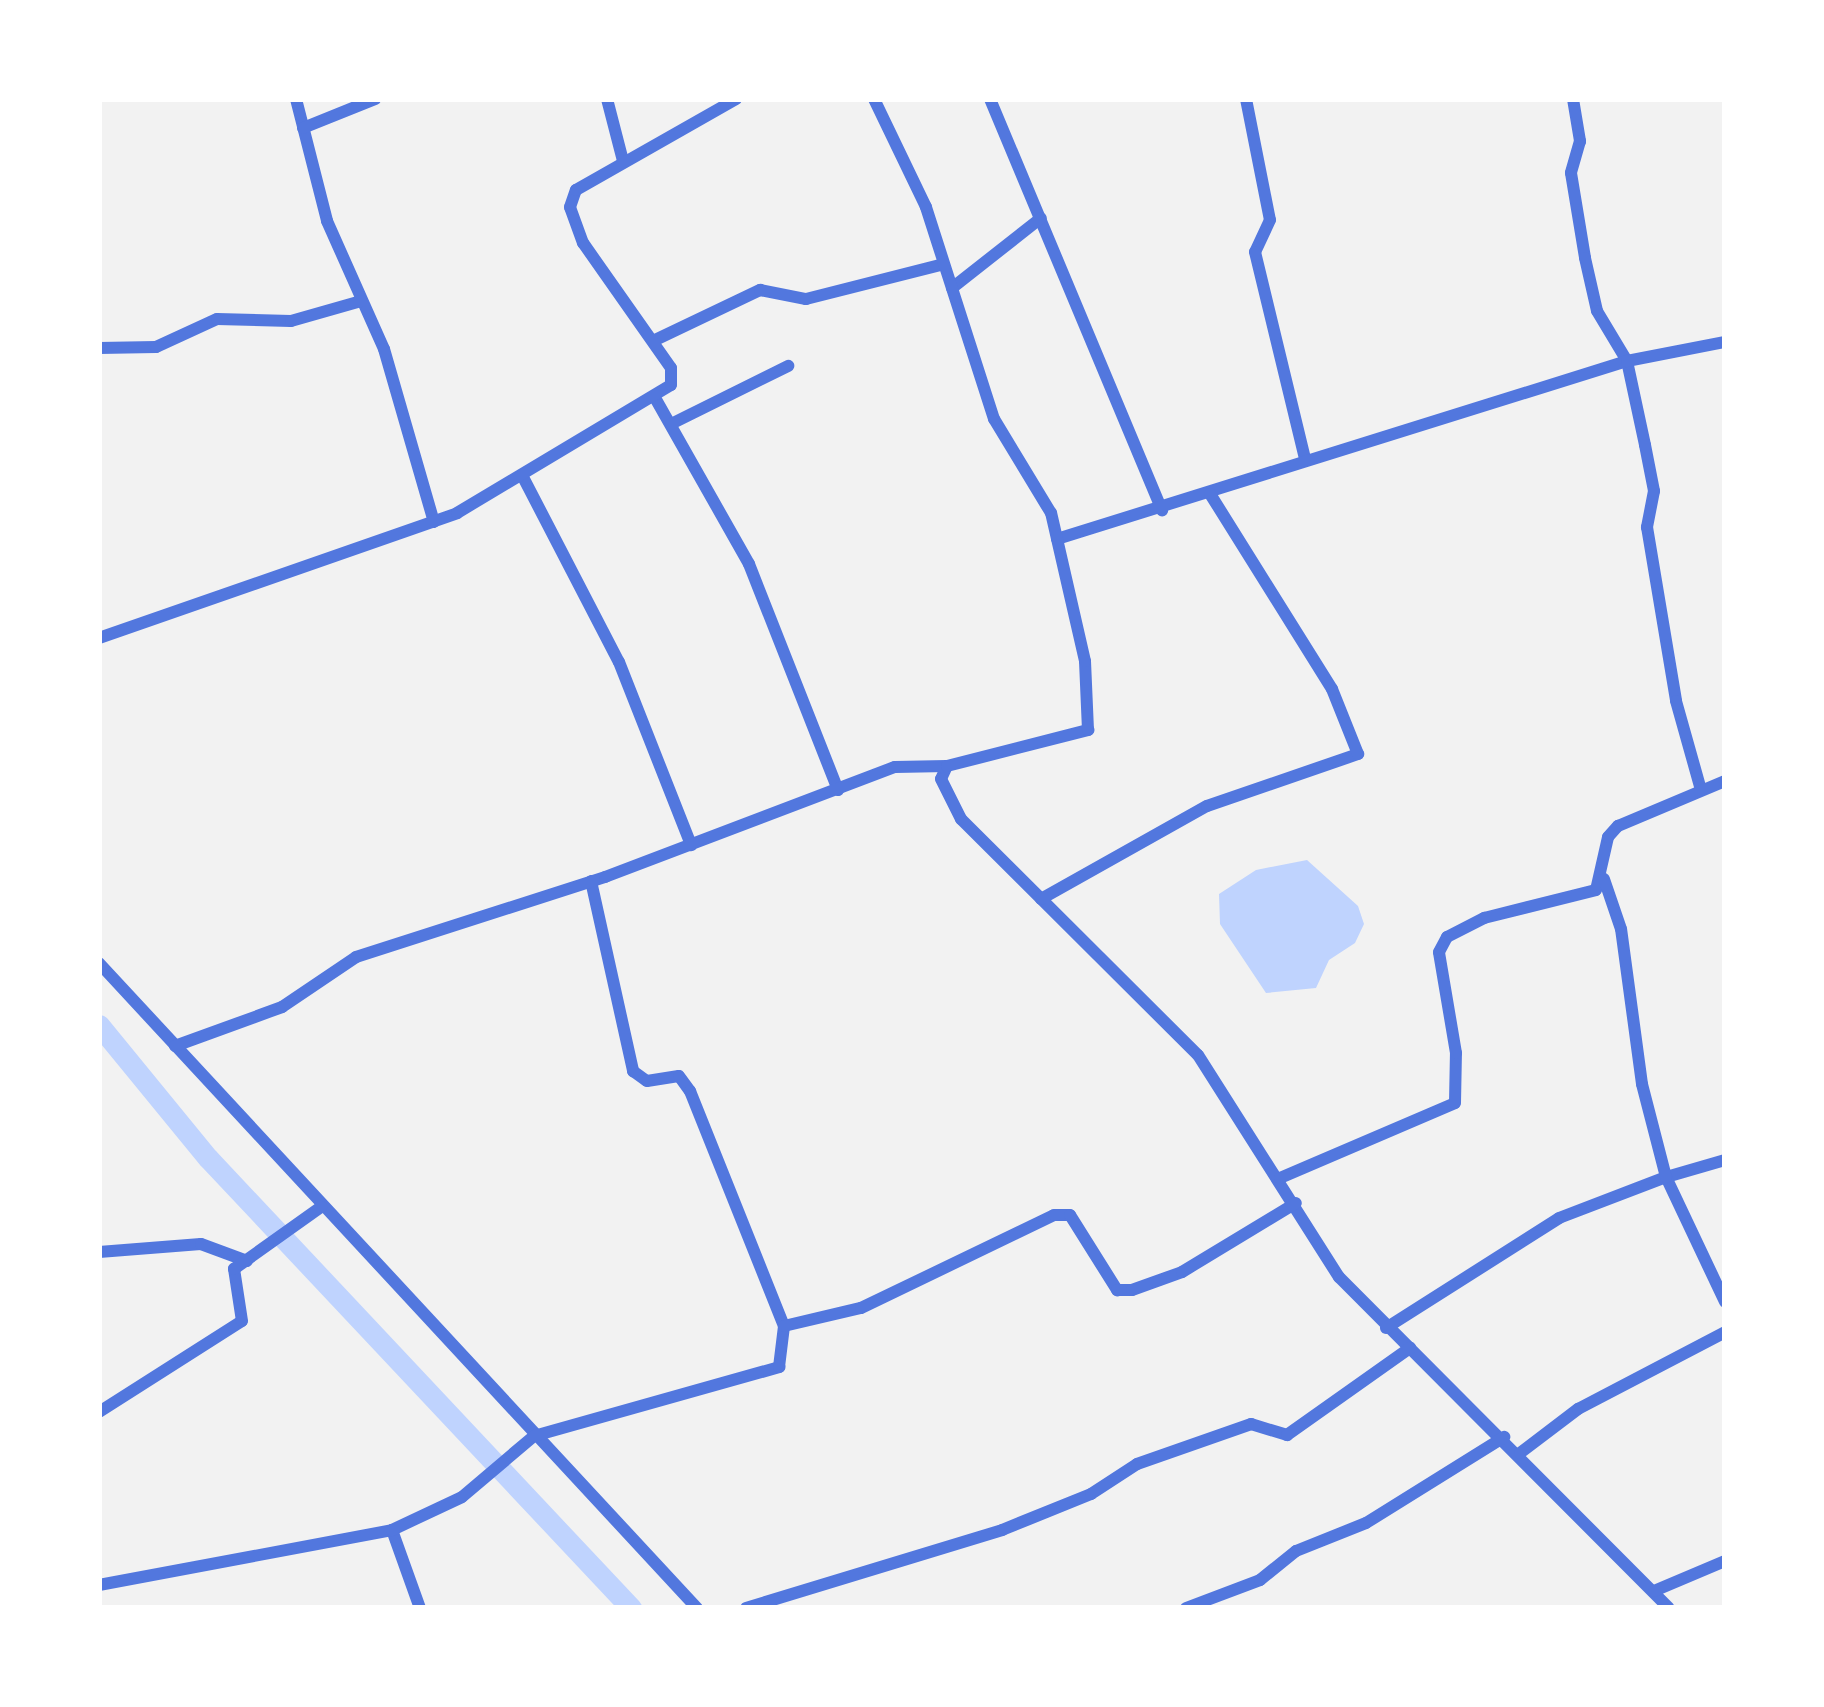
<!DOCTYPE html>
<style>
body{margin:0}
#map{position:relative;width:1824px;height:1707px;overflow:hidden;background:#f2f2f2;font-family:Commissioner,sans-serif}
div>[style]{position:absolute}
.water>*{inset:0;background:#bfd3fe}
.canal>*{height:21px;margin:-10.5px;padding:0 10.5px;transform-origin:10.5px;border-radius:10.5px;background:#bfd3fe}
.minor>*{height:12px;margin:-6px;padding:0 6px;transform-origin:6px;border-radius:6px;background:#5277de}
span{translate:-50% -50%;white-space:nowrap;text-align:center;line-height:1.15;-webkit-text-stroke:9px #fff;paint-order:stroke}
.frame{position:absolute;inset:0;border:102px solid #fff;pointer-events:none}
</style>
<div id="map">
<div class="water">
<div style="clip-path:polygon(1307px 860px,1358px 906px,1364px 924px,1355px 943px,1329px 960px,1316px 988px,1266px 993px,1220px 924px,1219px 894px,1256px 870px)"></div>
</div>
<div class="canal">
<div style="left:99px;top:1025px;width:172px;rotate:50.7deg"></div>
<div style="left:208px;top:1158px;width:618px;rotate:46.77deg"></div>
</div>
<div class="minor">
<div style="left:296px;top:99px;width:126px;rotate:75.7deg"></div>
<div style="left:327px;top:221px;width:140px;rotate:66deg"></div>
<div style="left:384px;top:349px;width:180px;rotate:73.9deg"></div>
<div style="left:607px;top:99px;width:64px;rotate:75.5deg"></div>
<div style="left:990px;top:99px;width:446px;rotate:67.3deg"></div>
<div style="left:1246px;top:99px;width:123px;rotate:78.8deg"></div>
<div style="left:1270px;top:220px;width:35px;rotate:115deg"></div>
<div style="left:1255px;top:252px;width:213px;rotate:76.4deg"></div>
<div style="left:1573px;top:99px;width:43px;rotate:80.5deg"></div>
<div style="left:1580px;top:141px;width:33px;rotate:106deg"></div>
<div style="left:1571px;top:173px;width:86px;rotate:80.6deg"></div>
<div style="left:1585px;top:258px;width:54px;rotate:77.2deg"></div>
<div style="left:1597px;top:311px;width:58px;rotate:59deg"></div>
<div style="left:1627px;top:361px;width:86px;rotate:77.9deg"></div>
<div style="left:1645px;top:445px;width:47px;rotate:78.9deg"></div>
<div style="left:1654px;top:491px;width:37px;rotate:101deg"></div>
<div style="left:1647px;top:527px;width:176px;rotate:80.5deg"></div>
<div style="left:1676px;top:701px;width:92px;rotate:74.3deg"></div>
<div style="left:303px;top:128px;width:78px;rotate:-21.9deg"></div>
<div style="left:952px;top:288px;width:113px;rotate:-38.2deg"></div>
<div style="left:653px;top:341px;width:119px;rotate:-25.5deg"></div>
<div style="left:760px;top:290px;width:47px;rotate:11.1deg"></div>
<div style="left:806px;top:299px;width:142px;rotate:-14.2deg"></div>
<div style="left:99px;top:348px;width:57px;rotate:-1deg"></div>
<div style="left:156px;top:347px;width:67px;rotate:-24.7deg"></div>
<div style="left:217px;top:319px;width:74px;rotate:1.5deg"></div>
<div style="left:291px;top:321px;width:73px;rotate:-15.9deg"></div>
<div style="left:654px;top:396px;width:193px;rotate:60.5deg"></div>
<div style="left:749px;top:564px;width:243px;rotate:68.5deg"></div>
<div style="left:671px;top:424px;width:131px;rotate:-26.4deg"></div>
<div style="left:523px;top:477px;width:208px;rotate:62.6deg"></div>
<div style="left:619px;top:662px;width:197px;rotate:68.5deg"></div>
<div style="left:1057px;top:539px;width:597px;rotate:-17.34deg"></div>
<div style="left:1627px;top:361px;width:100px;rotate:-11deg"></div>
<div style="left:99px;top:638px;width:379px;rotate:-19.2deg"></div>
<div style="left:457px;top:513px;width:249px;rotate:-30.9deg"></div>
<div style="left:671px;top:385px;width:17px;rotate:-90deg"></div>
<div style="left:671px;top:368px;width:153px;rotate:-125.1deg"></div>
<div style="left:583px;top:243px;width:38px;rotate:-110deg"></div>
<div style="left:570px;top:207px;width:18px;rotate:-71deg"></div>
<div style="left:576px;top:190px;width:184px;rotate:-29.6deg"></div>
<div style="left:947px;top:766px;width:14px;rotate:115deg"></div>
<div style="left:941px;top:779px;width:45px;rotate:63.4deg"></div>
<div style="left:961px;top:819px;width:334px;rotate:44.9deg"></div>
<div style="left:1198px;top:1055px;width:263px;rotate:57.6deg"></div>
<div style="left:1339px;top:1277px;width:467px;rotate:45.1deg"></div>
<div style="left:591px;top:881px;width:195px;rotate:77.5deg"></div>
<div style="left:633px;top:1071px;width:17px;rotate:36deg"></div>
<div style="left:647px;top:1081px;width:32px;rotate:-9deg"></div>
<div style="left:679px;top:1076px;width:19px;rotate:54deg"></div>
<div style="left:690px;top:1091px;width:253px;rotate:68.2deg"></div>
<div style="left:1041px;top:899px;width:190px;rotate:-29.3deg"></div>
<div style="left:1207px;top:806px;width:160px;rotate:-19deg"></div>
<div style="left:1358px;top:754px;width:70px;rotate:-111.8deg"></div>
<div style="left:1332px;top:689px;width:230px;rotate:-122deg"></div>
<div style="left:99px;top:963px;width:880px;rotate:47.17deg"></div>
<div style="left:175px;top:1046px;width:114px;rotate:-20deg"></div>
<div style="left:282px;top:1007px;width:89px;rotate:-34deg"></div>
<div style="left:356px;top:957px;width:262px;rotate:-17.8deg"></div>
<div style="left:605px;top:877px;width:310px;rotate:-20.8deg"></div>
<div style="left:895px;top:767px;width:52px;rotate:-1.1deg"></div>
<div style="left:947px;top:766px;width:146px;rotate:-14.3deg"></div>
<div style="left:1088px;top:730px;width:69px;rotate:-92.5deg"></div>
<div style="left:1085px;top:661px;width:152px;rotate:-102.9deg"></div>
<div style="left:1051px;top:513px;width:110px;rotate:-121.2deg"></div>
<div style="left:994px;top:419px;width:223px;rotate:-107.8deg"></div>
<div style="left:926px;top:207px;width:120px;rotate:-115.7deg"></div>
<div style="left:1725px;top:1160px;width:61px;rotate:163.9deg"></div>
<div style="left:1666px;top:1177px;width:138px;rotate:64.7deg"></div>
<div style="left:1280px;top:1178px;width:190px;rotate:-23.2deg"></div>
<div style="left:1455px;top:1103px;width:50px;rotate:-88.9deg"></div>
<div style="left:1456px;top:1053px;width:102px;rotate:-99.6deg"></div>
<div style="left:1439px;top:952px;width:17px;rotate:-62deg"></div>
<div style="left:1447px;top:937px;width:42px;rotate:-27.2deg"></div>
<div style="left:1484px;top:918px;width:115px;rotate:-14deg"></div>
<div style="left:1596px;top:890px;width:54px;rotate:-77.2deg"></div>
<div style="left:1608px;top:837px;width:15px;rotate:-48deg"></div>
<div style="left:1618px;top:826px;width:116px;rotate:-22.8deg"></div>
<div style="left:99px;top:1252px;width:102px;rotate:-4.5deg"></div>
<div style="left:201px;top:1244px;width:49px;rotate:20.3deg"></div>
<div style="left:1386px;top:1328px;width:205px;rotate:-32.4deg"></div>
<div style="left:1559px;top:1218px;width:115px;rotate:-21deg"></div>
<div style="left:1666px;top:1177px;width:96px;rotate:-104.5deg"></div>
<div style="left:1642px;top:1084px;width:156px;rotate:-97.7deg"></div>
<div style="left:1621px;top:929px;width:53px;rotate:-108.8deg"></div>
<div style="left:99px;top:1412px;width:169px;rotate:-32.5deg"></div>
<div style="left:242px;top:1321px;width:53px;rotate:-98.7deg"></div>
<div style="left:234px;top:1269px;width:107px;rotate:-35.5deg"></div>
<div style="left:1520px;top:1453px;width:73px;rotate:-37.2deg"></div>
<div style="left:1578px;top:1409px;width:166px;rotate:-27.6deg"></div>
<div style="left:392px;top:1530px;width:83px;rotate:70.3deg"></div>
<div style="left:99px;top:1585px;width:298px;rotate:-10.6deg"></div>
<div style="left:392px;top:1530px;width:77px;rotate:-25.2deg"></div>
<div style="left:462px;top:1497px;width:94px;rotate:-40.3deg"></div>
<div style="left:534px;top:1436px;width:255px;rotate:-15.7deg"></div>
<div style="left:779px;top:1367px;width:41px;rotate:-83deg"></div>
<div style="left:784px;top:1326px;width:79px;rotate:-13.2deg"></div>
<div style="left:861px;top:1308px;width:214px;rotate:-25.7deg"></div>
<div style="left:1054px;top:1215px;width:16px"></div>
<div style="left:1070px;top:1215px;width:89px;rotate:57.9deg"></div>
<div style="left:1117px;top:1290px;width:15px"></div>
<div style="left:1132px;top:1290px;width:53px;rotate:-19.8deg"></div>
<div style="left:1182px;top:1272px;width:133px;rotate:-31.2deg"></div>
<div style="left:1654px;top:1591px;width:77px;rotate:-22.9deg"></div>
<div style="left:746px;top:1608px;width:268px;rotate:-16.9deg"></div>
<div style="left:1002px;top:1530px;width:96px;rotate:-22deg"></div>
<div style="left:1091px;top:1494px;width:55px;rotate:-33.1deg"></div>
<div style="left:1137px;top:1464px;width:121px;rotate:-19.3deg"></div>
<div style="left:1251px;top:1424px;width:38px;rotate:17deg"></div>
<div style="left:1287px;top:1435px;width:151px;rotate:-35.3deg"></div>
<div style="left:1186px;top:1608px;width:79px;rotate:-20.7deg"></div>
<div style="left:1260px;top:1580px;width:46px;rotate:-38.9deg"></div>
<div style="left:1296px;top:1551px;width:75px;rotate:-21.8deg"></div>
<div style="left:1366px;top:1523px;width:163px;rotate:-31.9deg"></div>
</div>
<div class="frame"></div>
</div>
